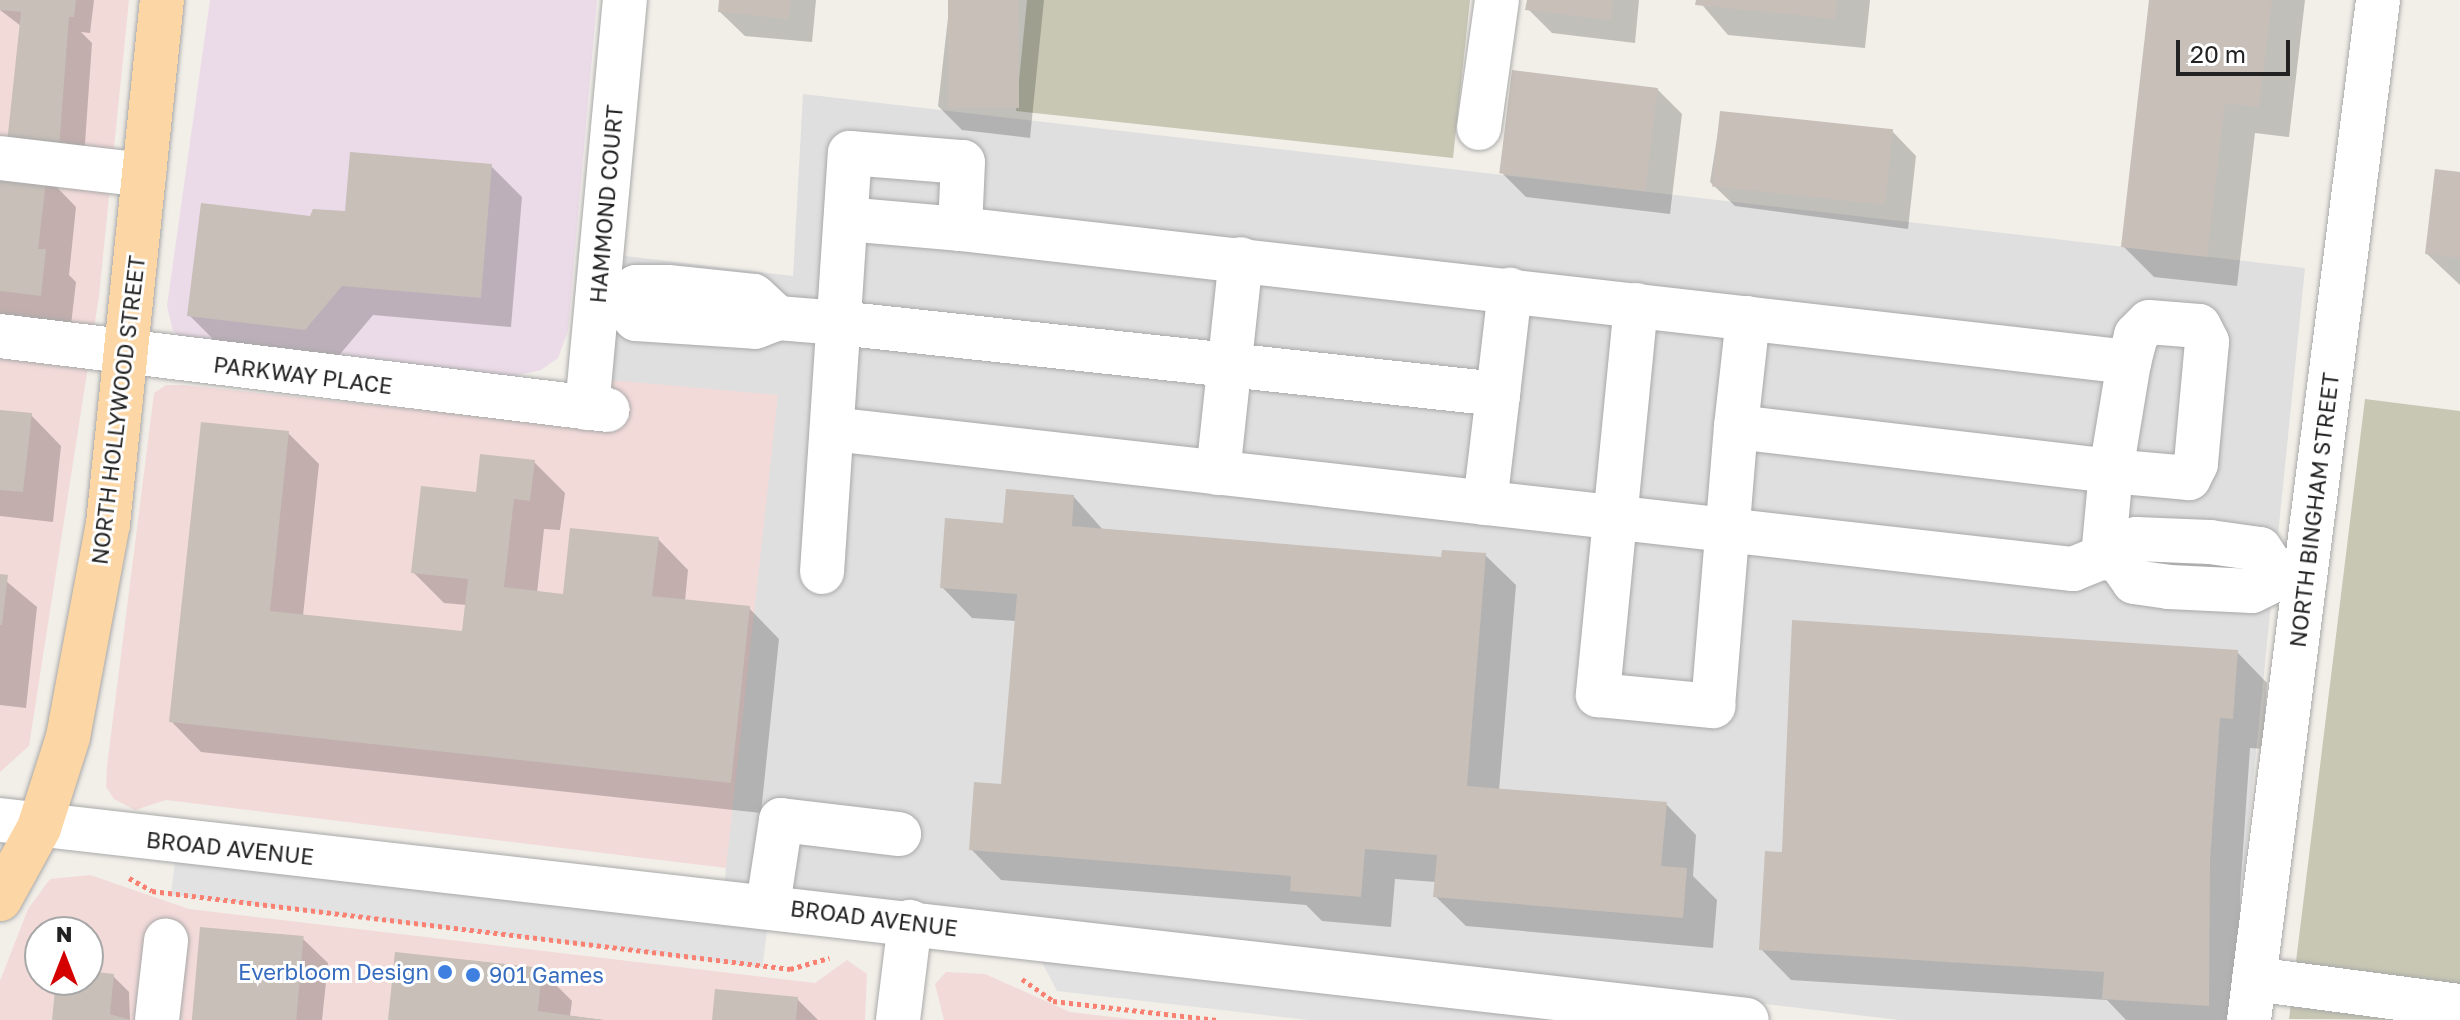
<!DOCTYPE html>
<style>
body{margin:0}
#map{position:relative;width:2460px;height:1020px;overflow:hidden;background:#f2efe9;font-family:"Golos Text",sans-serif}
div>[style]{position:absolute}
.residential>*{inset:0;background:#e0dfdf}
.commercial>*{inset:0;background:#f2dad9}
.industrial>*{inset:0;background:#ebdbe8}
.construction>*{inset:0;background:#c7c7b4}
.parking>*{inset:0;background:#e2e2e2;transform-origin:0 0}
.shadow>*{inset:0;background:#0003}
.building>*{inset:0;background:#c7bfb8;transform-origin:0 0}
.path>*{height:5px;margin-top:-2.5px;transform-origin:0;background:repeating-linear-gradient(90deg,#fa8072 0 4px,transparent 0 8px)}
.roads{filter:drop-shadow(0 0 2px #a9a9a9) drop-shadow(0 0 2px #a9a9a9)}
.minor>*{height:44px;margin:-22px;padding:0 22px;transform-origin:22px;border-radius:22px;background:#fff}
.major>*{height:44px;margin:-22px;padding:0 22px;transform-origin:22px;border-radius:22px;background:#fcd6a4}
.dots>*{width:22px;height:22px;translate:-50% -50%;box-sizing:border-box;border:4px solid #fff;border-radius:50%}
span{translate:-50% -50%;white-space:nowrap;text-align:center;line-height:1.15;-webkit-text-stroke:6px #fff;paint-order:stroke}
.street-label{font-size:22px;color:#222}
.shop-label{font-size:22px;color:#366cbe}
.right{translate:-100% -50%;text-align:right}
.left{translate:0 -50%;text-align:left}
.north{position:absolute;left:24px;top:916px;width:80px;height:80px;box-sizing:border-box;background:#fff;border:2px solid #a7a7a7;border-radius:50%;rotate:0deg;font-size:22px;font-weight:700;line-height:32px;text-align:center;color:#222}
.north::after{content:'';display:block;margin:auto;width:28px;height:36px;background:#d40000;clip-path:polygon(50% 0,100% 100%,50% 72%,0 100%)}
.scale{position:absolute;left:2176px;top:40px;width:114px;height:36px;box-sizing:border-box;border:4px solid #222;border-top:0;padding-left:10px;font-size:24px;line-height:28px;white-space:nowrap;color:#222;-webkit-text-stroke:6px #fff;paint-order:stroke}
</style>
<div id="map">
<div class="residential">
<div style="clip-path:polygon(803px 94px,2305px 268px,2229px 1020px,1899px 1020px,725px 880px,731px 783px,609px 380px,625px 256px,793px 276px)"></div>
</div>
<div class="commercial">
<div style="clip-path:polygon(0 0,129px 0,99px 296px,29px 746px,0 772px)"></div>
<div style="clip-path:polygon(609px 380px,778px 395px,726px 868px,166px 800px,135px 810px,114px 799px,106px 787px,107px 766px,154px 393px,166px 385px,184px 385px,606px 430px)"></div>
<div style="clip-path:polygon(evenodd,90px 875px,189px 909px,815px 983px,847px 960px,867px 974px,865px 1020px,0 1020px,0 981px,28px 909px,50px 879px,90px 875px,40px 932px,88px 932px,88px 980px,40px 980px,40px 932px)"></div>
<div style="clip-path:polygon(946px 972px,985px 974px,1070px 1012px,1139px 1020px,944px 1020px,935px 984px)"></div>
</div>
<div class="industrial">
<div style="clip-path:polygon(210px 0,597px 0,568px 331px,558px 358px,541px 370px,510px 377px,189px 342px,173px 331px,167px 306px)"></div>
</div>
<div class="construction">
<div style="clip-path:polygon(1027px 0,1470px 0,1453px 158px,1016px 111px)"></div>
<div style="clip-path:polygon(2365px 399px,2460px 411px,2460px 1020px,2289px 1019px)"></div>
</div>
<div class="parking">
<div style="left:176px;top:853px;width:596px;height:42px;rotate:7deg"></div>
<div style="clip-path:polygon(1038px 955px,1584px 1020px,1308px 1020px,1057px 991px)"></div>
</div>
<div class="shadow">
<div style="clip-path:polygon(0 0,94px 0,90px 33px,81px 32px,92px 43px,83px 172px,33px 167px,21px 26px,0 10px)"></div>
<div style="clip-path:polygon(721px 0,816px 0,812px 42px,745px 36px,720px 12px)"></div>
<div style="clip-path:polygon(950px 0,1044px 0,1030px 138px,962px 130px,938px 106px)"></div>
<div style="clip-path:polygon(1529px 0,1639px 0,1635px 43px,1552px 33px,1528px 9px)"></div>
<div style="clip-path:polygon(1698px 0,1870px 0,1865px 48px,1728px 35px)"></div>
<div style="clip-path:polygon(2151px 0,2305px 0,2289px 137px,2255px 133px,2237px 286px,2154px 277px,2123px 246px)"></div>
<div style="clip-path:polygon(1657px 89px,1682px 114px,1670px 214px,1526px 197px,1502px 173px)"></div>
<div style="clip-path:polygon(1721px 113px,1892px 131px,1916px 156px,1908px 229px,1735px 206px,1710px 182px)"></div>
<div style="clip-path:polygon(491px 166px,522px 197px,511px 327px,373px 315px,336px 359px,220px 346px,189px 315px,311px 218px,347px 213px)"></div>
<div style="clip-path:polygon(0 171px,46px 176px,76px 207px,69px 275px,76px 282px,71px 325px,0 318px)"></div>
<div style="clip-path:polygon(2460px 174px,2460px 285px,2427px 254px)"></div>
<div style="clip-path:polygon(0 412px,31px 415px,61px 446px,53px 522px,0 516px)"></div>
<div style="clip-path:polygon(288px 433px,319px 464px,303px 616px,464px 633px,467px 605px,444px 603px,413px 572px,478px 494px,534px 462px,565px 493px,560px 530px,544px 529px,537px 593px,565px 596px,658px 539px,688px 570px,685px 601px,749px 608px,779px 639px,761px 813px,201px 752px,171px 721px)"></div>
<div style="clip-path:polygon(1073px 496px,1104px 531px,1443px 559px,1485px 555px,1516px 585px,1499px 791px,1666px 804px,1696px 835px,1693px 876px,1717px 900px,1713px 948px,1466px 926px,1435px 896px,1436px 882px,1395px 879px,1391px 927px,1322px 921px,1306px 905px,1001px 880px,971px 849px,1003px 786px,1016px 621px,972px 618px,942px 587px,1005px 526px)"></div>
<div style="clip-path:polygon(0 576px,37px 607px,26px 708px,0 705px)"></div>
<div style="clip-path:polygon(2237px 652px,2267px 683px,2263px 749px,2250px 748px,2240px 893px,2239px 1020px,2126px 1020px,2107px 1000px,1791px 980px,1761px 949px,1784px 854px)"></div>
<div style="clip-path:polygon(303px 939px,328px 963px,322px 1020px,192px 1020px)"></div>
<div style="clip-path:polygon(541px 970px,572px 1001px,570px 1016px,604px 1020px,390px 1020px)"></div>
<div style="clip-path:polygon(88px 972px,113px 976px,129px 992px,130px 1020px,54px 1020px,59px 980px,88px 980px)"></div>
<div style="clip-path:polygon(797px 999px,818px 1020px,714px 1020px)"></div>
</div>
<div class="building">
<div style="clip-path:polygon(0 0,76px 0,74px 17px,69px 17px,59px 149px,7px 143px,21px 12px,0 10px)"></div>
<div style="clip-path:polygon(719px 0,791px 0,789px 19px,718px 12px)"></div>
<div style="left:948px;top:0;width:71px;height:108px"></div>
<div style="clip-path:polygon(1527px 0,1613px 0,1611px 20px,1525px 10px)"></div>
<div style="clip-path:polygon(1696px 0,1837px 0,1835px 19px,1695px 5px)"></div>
<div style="clip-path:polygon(2149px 0,2272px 0,2259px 107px,2225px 103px,2207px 257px,2121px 247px)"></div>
<div style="left:1512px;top:70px;width:147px;height:104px;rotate:7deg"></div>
<div style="left:1720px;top:111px;width:174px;height:76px;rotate:6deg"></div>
<div style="clip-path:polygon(350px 152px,492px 164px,481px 298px,342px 286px,305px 330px,187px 316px,201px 203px,310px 216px,313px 209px,345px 211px)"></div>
<div style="clip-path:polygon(0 169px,47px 174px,38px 249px,46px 249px,41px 296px,0 291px)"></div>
<div style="clip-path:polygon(2435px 169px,2460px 172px,2460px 258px,2425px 254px)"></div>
<div style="clip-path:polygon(0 410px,32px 413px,23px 492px,0 490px)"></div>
<div style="clip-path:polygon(201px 422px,289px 431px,270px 611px,462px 631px,468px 579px,411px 573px,421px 486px,476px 492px,480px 454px,535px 460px,530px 501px,514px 499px,504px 587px,563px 594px,570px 528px,659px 537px,652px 596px,750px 606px,731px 783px,169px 722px)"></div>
<div style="clip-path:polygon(1006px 489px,1074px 495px,1072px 526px,1441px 557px,1442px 550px,1486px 553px,1467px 786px,1667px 802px,1661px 866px,1687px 868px,1683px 918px,1433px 897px,1437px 855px,1365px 849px,1361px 897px,1290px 891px,1291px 876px,969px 850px,974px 782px,1001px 784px,1017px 594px,940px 588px,945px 518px,1003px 523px)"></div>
<div style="clip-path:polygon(0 574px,8px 575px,2px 625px,0 625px)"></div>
<div style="clip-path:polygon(1792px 620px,2238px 650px,2233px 719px,2220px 718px,2210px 861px,2209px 1006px,2102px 999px,2104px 972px,1759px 950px,1765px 851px,1782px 852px)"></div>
<div style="left:200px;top:927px;width:104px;height:94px;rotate:5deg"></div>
<div style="clip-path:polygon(395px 952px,542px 968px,538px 1011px,603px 1020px,388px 1020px)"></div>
<div style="clip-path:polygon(88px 971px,114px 974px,110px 1014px,130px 1020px,52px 1020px,56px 980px,88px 980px)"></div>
<div style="clip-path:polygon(715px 989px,798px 997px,796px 1020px,712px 1020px)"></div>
</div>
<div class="path">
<div style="left:129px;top:878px;width:26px;rotate:29deg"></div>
<div style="left:152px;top:891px;width:643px;rotate:6.97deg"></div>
<div style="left:790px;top:969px;width:41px;rotate:-15.8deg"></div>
<div style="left:1022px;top:979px;width:38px;rotate:35deg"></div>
<div style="left:1053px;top:1001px;width:165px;rotate:6.6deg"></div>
</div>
<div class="roads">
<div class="minor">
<div style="left:1479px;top:128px;width:129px;rotate:-82deg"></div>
<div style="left:0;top:158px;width:145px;rotate:6.7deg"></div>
<div style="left:846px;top:219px;width:114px;rotate:5deg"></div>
<div style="left:597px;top:301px;width:24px;rotate:5deg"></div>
<div style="left:621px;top:303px;width:22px;rotate:47deg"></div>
<div style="left:636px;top:319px;width:119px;rotate:3.8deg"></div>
<div style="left:755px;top:327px;width:25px;rotate:-21deg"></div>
<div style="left:778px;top:318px;width:61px;rotate:4.7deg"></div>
<div style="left:839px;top:323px;width:663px;rotate:6.15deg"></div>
<div style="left:1498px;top:394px;width:105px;rotate:-83.4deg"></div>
<div style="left:621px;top:303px;width:22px;rotate:-47deg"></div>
<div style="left:636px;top:287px;width:32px"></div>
<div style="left:668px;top:287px;width:86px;rotate:6deg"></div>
<div style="left:754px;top:296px;width:33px;rotate:43deg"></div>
<div style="left:1636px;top:305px;width:392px;rotate:95.6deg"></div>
<div style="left:1598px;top:695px;width:116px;rotate:5.5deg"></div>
<div style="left:1713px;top:706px;width:280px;rotate:-85.3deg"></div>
<div style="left:1748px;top:318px;width:110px;rotate:96.3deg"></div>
<div style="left:1736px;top:427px;width:378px;rotate:6.7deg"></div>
<div style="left:2111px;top:471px;width:110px;rotate:-80.6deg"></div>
<div style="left:0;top:336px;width:612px;rotate:6.94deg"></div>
<div style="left:587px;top:408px;width:410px;rotate:-84.7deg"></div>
<div style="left:832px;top:429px;width:1249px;rotate:6.44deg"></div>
<div style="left:2073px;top:569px;width:32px;rotate:-22deg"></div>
<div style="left:2103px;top:557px;width:18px;rotate:16deg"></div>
<div style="left:2120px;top:562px;width:24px;rotate:55deg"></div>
<div style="left:2134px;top:582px;width:35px;rotate:8deg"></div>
<div style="left:2169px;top:587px;width:83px;rotate:2.8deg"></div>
<div style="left:2252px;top:591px;width:30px;rotate:-26deg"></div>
<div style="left:2279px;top:578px;width:26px;rotate:2deg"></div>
<div style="left:1218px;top:473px;width:215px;rotate:-83.9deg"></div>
<div style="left:1485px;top:503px;width:110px;rotate:-83.2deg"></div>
<div style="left:2120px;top:562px;width:28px;rotate:-55deg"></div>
<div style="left:2136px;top:539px;width:74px;rotate:2.3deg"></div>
<div style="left:2210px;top:542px;width:50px;rotate:8deg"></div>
<div style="left:2260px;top:549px;width:35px;rotate:57deg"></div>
<div style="left:822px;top:572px;width:420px;rotate:-86.2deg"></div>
<div style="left:850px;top:153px;width:113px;rotate:4.6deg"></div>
<div style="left:963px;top:162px;width:67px;rotate:92.6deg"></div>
<div style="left:960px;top:229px;width:1177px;rotate:6.49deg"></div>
<div style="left:2129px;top:362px;width:28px;rotate:-75deg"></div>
<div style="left:2136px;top:335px;width:18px;rotate:-45deg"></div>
<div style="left:2149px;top:322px;width:50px;rotate:4.6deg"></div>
<div style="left:2199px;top:326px;width:18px;rotate:63deg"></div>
<div style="left:2207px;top:342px;width:122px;rotate:95.2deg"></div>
<div style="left:2196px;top:464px;width:16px;rotate:117deg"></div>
<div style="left:2189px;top:478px;width:78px;rotate:-174.9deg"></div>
<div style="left:2111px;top:471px;width:86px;rotate:95.3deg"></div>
<div style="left:0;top:820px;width:1758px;rotate:6.53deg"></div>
<div style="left:768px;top:905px;width:86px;rotate:-81.3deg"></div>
<div style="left:781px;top:820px;width:119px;rotate:6.8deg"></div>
<div style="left:2254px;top:979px;width:208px;rotate:7.5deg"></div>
<div style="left:157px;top:1020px;width:80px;rotate:-83.5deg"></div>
<div style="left:898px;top:1020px;width:99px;rotate:-83deg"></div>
<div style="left:2249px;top:1020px;width:1028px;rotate:-82.79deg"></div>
</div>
<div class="major">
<div style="left:0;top:899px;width:81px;rotate:-61.2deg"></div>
<div style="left:39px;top:828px;width:96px;rotate:-72.3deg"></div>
<div style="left:68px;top:737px;width:217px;rotate:-79.4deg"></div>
<div style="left:108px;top:524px;width:527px;rotate:-84.12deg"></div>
</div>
</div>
<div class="dots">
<div style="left:445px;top:972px;background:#3f7fe0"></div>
<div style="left:473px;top:975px;background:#3f7fe0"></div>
</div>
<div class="street-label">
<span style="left:606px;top:204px;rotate:-85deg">HAMMOND COURT</span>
<span style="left:303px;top:375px;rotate:7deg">PARKWAY PLACE</span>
<span style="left:118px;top:410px;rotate:-83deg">NORTH HOLLYWOOD STREET</span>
<span style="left:2314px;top:510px;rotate:-83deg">NORTH BINGHAM STREET</span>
<span style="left:230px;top:848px;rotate:6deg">BROAD AVENUE</span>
<span style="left:874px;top:918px;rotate:7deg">BROAD AVENUE</span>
</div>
<div class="shop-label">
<span class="right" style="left:429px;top:972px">Everbloom Design</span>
<span class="left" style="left:489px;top:975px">901 Games</span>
</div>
<div class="north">N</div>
<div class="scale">20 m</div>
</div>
